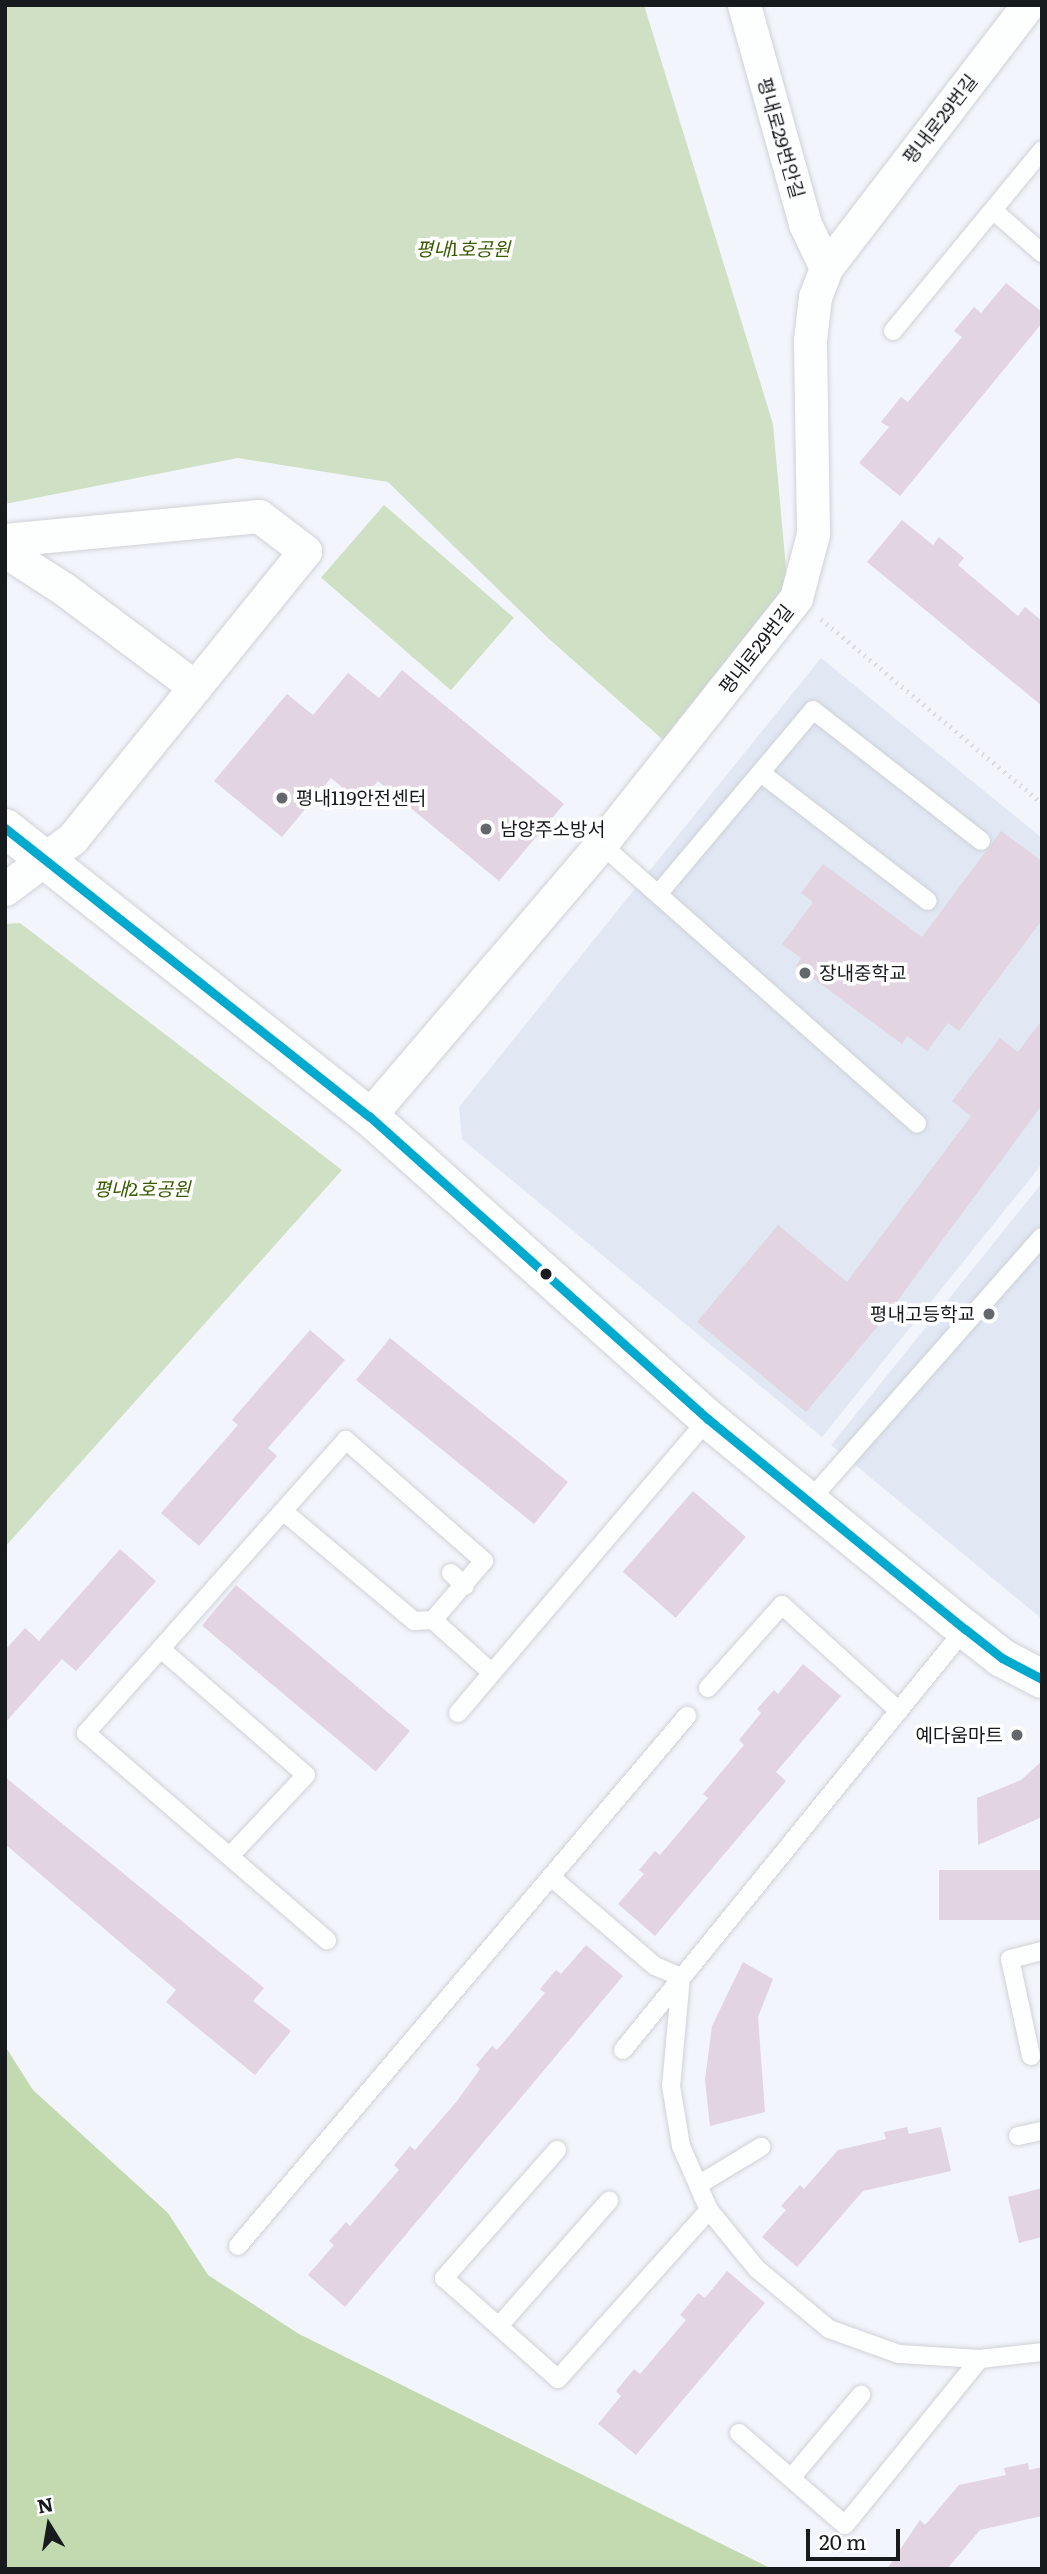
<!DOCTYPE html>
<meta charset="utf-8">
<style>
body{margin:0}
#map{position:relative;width:1047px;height:2574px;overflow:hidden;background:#f2f5fb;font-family:Literata,"Noto Sans KR",serif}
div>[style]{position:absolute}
.built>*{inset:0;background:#e1e8f4}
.green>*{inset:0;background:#cfe0c5;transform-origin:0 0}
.forest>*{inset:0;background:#c3dab0}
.building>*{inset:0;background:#e2d4e1;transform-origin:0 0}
.path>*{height:4.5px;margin-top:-2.25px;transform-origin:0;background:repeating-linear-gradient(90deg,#dddddf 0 2px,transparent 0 7px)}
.roads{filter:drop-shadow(0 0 2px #cfd2d6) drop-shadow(0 0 2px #cfd2d6)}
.service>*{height:18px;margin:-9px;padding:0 9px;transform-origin:9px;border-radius:9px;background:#fdfefe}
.minor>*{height:33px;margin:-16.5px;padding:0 16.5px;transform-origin:16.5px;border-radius:16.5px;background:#fdfefe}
.tertiary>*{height:38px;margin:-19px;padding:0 19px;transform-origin:19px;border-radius:19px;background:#fdfefe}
.bus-1>*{height:9px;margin:-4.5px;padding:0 4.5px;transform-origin:4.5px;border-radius:4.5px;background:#00a9ce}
.dots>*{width:19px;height:19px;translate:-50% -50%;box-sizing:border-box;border:4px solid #fff;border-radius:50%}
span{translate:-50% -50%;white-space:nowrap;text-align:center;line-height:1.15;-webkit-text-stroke:7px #fff;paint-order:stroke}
.street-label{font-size:19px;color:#181b1e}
.park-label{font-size:19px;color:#395b00;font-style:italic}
.poi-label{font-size:19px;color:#181b1e}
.left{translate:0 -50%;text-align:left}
.right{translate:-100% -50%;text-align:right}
.frame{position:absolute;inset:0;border:7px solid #181b1e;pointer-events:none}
.north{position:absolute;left:14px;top:2490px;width:70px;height:70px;-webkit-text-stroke:5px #fff;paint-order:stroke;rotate:349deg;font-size:19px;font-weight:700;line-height:28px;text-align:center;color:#181b1e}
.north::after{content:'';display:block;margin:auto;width:24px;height:32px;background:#181b1e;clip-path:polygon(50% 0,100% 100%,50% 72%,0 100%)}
.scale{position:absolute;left:806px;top:2529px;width:94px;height:32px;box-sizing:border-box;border:4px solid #181b1e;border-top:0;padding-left:9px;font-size:21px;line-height:24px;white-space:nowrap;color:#181b1e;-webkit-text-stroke:5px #fff;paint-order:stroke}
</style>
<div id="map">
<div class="built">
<div style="clip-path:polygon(821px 658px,1042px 838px,1042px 1164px,822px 1437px,462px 1139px,459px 1107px)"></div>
<div style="clip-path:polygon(1042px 1183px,1042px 1619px,831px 1445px)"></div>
</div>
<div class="green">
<div style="clip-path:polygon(5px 5px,644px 5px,773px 424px,788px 591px,670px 746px,548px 638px,388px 482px,238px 458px,5px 504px)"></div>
<div style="left:384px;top:505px;width:172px;height:96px;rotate:41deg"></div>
<div style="clip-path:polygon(20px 923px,342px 1170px,5px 1547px,5px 924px)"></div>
</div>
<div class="forest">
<div style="clip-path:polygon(5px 2046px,33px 2090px,168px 2213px,208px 2275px,299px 2334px,772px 2569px,5px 2569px)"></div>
</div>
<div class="building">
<div style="clip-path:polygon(1006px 283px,1042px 312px,1042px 323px,900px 496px,859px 463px,889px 427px,881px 422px,901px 397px,908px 402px,962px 337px,954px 331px,974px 307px,981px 313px)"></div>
<div style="clip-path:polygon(902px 520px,933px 545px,939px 537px,964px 558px,958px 565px,1018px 616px,1025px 607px,1042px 621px,1042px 706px,867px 562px)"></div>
<div style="clip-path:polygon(402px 670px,564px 804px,499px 881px,378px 781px,360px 802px,331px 778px,282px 837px,214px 781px,287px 694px,313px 715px,348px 673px,379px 698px)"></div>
<div style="clip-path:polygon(1001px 831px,1042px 861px,1042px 920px,959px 1031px,948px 1023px,927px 1051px,907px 1036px,902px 1044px,796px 966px,801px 958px,782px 944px,813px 902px,801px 893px,823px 864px,922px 937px)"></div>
<div style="clip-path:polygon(1042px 1020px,1042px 1105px,887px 1315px,806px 1412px,697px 1322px,778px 1225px,847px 1282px,971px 1116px,952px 1101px,1000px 1038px,1018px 1052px)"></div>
<div style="clip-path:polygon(310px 1330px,345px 1360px,268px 1448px,277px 1456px,199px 1546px,161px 1513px,238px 1425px,232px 1420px)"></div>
<div style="left:390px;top:1338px;width:229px;height:54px;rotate:39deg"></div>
<div style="left:693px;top:1491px;width:70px;height:107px;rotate:41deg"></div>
<div style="clip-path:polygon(120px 1549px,156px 1581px,76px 1671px,62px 1659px,5px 1723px,5px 1650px,25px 1628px,39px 1641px)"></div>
<div style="left:236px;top:1585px;width:227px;height:53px;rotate:40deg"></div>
<div style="clip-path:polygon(803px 1664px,841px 1696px,776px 1772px,786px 1781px,655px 1936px,618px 1904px,644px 1874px,639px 1870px,655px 1851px,660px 1855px,708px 1798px,703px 1794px,744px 1745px,739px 1740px,761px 1713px,757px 1709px,774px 1690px,778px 1694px)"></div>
<div style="clip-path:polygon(1042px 1761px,1042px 1817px,978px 1845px,977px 1798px,1021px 1780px)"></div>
<div style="clip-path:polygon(5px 1777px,264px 1988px,253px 2001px,291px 2031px,255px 2075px,166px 2002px,176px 1990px,5px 1844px)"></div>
<div style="left:1042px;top:1870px;width:50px;height:103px;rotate:90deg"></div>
<div style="clip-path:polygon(586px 1945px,623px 1976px,345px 2307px,308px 2275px,334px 2245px,329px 2241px,346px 2222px,350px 2226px,399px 2170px,394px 2165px,410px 2146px,415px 2150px,457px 2101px,480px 2069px,476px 2065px,492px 2046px,497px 2050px,545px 1993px,540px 1989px,556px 1970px,561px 1974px)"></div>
<div style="clip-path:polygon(743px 1962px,773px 1979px,758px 2017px,765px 2112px,710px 2126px,705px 2080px,712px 2026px)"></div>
<div style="clip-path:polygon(907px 2127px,909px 2134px,941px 2127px,951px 2171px,863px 2191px,797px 2267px,762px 2237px,786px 2210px,781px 2206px,800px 2185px,804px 2189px,838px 2150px,886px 2139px,884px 2132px)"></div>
<div style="clip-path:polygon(1042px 2188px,1042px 2237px,1019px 2243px,1008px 2197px)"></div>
<div style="clip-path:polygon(727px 2271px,765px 2303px,636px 2455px,598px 2424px,621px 2396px,616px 2391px,634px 2369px,640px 2374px,686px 2320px,680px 2315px,698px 2293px,705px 2298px)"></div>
<div style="clip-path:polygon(1028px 2463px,1029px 2470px,1042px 2467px,1042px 2516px,980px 2530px,947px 2569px,887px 2569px,920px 2520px,925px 2525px,959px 2485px,1006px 2475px,1004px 2468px)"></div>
</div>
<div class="path">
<div style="left:821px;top:619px;width:288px;rotate:39.8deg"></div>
</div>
<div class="roads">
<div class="service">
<div style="left:994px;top:211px;width:64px;rotate:41.2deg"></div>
<div style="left:893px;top:331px;width:234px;rotate:-50.5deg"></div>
<div style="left:761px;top:773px;width:210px;rotate:37.5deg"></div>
<div style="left:601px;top:844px;width:422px;rotate:41.5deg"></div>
<div style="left:659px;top:893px;width:239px;rotate:-49.9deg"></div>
<div style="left:813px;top:710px;width:213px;rotate:37.9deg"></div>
<div style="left:809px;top:1501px;width:352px;rotate:-48.6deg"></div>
<div style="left:283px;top:1511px;width:171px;rotate:40deg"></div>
<div style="left:414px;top:1621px;width:19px;rotate:-3deg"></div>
<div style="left:433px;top:1620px;width:78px;rotate:-49.2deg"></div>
<div style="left:484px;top:1561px;width:184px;rotate:-138.8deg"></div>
<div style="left:346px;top:1440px;width:392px;rotate:131.6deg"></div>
<div style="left:86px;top:1733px;width:318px;rotate:40.7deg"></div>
<div style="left:451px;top:1573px;width:19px;rotate:43deg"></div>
<div style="left:433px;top:1620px;width:79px;rotate:41.9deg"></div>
<div style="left:161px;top:1649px;width:192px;rotate:41deg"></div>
<div style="left:306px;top:1775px;width:111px;rotate:133.2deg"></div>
<div style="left:708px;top:1688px;width:111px;rotate:-48.3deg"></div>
<div style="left:782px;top:1605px;width:158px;rotate:42.2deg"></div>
<div style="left:458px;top:1713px;width:386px;rotate:-49.6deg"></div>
<div style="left:551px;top:1877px;width:137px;rotate:40.6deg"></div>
<div style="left:655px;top:1966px;width:28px;rotate:23deg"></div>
<div style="left:681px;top:1977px;width:109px;rotate:95.2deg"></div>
<div style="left:671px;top:2086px;width:61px;rotate:80.5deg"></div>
<div style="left:681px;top:2146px;width:70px;rotate:66.4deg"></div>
<div style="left:709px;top:2210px;width:76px;rotate:50.9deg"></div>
<div style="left:757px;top:2269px;width:94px;rotate:39.8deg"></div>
<div style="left:829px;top:2329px;width:74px;rotate:19.7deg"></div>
<div style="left:899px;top:2354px;width:81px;rotate:3.5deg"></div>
<div style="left:980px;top:2359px;width:62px;rotate:-6.4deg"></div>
<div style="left:623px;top:2050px;width:542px;rotate:-50.91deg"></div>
<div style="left:1031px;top:2056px;width:99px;rotate:-102.2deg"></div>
<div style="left:1010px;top:1959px;width:33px;rotate:-14deg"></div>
<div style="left:1018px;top:2136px;width:25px;rotate:-12deg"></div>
<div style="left:557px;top:2150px;width:171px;rotate:131.4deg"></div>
<div style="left:444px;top:2278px;width:152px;rotate:41.5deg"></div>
<div style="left:558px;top:2379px;width:227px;rotate:-48.2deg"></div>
<div style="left:698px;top:2185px;width:74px;rotate:-31.1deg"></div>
<div style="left:238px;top:2246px;width:695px;rotate:-49.73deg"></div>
<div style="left:499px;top:2326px;width:167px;rotate:-48.7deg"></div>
<div style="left:739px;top:2433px;width:140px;rotate:41deg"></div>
<div style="left:845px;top:2525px;width:214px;rotate:-50.9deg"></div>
<div style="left:791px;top:2478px;width:109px;rotate:-49.9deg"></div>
</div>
<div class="minor">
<div style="left:744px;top:5px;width:227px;rotate:74.4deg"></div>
<div style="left:805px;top:224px;width:49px;rotate:64.5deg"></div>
<div style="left:5px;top:540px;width:255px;rotate:-5.4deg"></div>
<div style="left:259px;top:516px;width:58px;rotate:37.3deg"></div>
<div style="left:305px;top:551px;width:369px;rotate:129deg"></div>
<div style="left:73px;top:838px;width:85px;rotate:143.1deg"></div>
<div style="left:5px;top:551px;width:70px;rotate:32.8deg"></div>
<div style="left:64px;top:589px;width:164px;rotate:36.8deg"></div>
<div style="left:369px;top:1116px;width:358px;rotate:-49.5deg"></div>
<div style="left:601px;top:844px;width:314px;rotate:-51.6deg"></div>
<div style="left:796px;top:598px;width:66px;rotate:-75.1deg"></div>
<div style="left:813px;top:534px;width:194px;rotate:-90.9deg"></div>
<div style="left:810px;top:340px;width:43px;rotate:-83.4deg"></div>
<div style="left:815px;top:297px;width:31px;rotate:-69deg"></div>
<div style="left:826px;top:268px;width:332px;rotate:-52.5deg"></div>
</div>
<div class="tertiary">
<div style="left:5px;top:828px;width:464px;rotate:38.4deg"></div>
<div style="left:369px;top:1116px;width:455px;rotate:41.8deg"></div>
<div style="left:708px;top:1419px;width:332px;rotate:39.3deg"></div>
<div style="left:965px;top:1629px;width:47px;rotate:38.1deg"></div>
<div style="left:1002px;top:1658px;width:45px;rotate:27.7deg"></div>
</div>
</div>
<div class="bus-1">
<div style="left:5px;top:828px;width:464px;rotate:38.4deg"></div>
<div style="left:369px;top:1116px;width:455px;rotate:41.8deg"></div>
<div style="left:708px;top:1419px;width:332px;rotate:39.3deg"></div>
<div style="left:965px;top:1629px;width:47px;rotate:38.1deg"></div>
<div style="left:1002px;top:1658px;width:45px;rotate:27.7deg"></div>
</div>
<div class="dots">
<div style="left:282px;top:798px;background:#64676b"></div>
<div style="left:486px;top:829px;background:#64676b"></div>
<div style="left:805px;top:973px;background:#64676b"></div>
<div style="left:546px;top:1274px;background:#181b1e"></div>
<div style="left:989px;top:1314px;background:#64676b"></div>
<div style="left:1017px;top:1735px;background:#64676b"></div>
</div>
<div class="street-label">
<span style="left:940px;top:119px;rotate:-52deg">평내로29번길</span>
<span style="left:781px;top:138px;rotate:74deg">평내로29번안길</span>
<span style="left:756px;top:649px;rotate:-52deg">평내로29번길</span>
</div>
<div class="park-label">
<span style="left:463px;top:249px">평내1호공원</span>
<span style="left:142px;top:1189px">평내2호공원</span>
</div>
<div class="poi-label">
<span class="left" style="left:296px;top:798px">평내119안전센터</span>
<span class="left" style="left:500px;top:829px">남양주소방서</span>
<span class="left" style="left:819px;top:973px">장내중학교</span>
<span class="right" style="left:975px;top:1314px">평내고등학교</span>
<span class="right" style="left:1003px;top:1735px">예다움마트</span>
</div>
<div class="frame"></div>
<div class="north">N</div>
<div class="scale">20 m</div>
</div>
